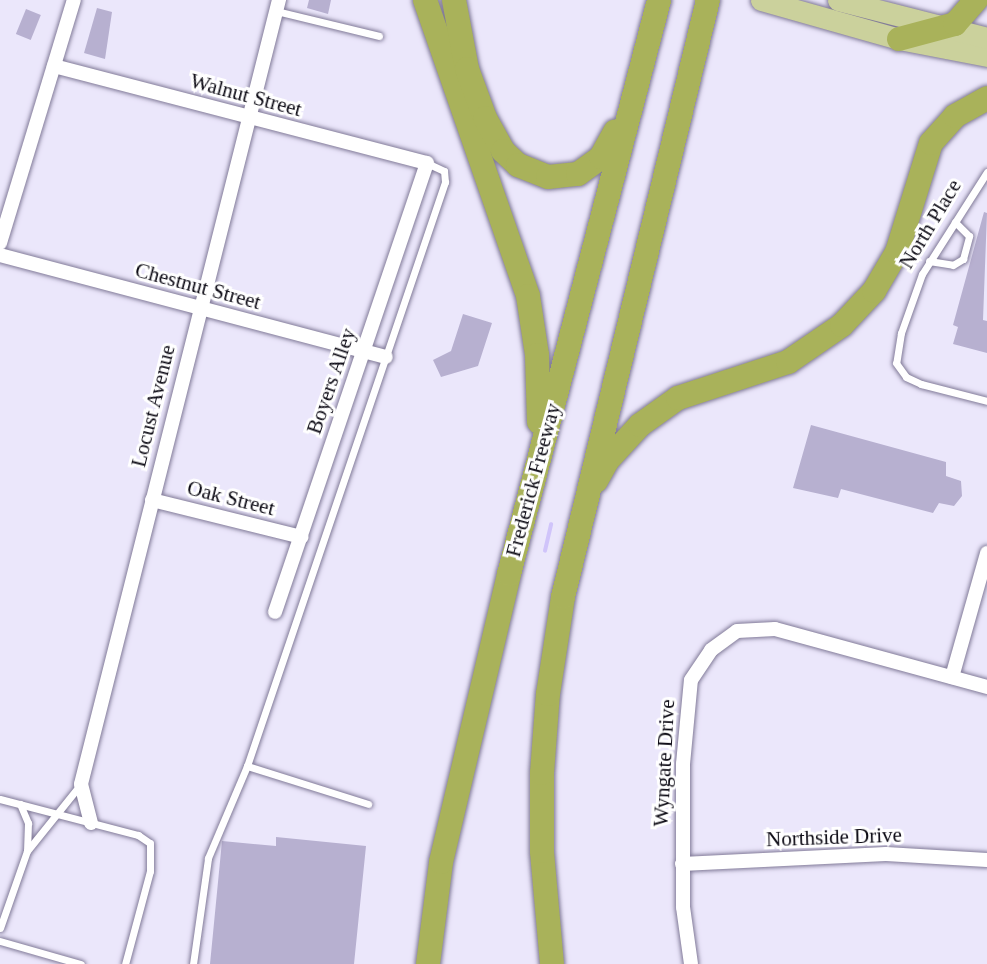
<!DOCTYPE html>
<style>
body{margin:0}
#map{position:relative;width:987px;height:964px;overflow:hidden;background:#ebe7fb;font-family:"Times New Roman",serif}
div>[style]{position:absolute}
.stream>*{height:3.5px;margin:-1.75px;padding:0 1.75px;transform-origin:1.75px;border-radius:1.75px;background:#d0c4fa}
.building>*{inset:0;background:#b7b0d0;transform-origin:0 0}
.roads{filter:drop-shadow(0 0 2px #817a98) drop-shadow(0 0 2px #817a98)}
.lane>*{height:7px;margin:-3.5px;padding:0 3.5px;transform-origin:3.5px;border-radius:3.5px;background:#fff}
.street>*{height:14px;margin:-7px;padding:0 7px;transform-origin:7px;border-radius:7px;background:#fff}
.primary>*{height:21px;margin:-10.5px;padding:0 10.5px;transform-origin:10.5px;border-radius:10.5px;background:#cbd19c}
.highway>*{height:24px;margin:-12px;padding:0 12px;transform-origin:12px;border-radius:12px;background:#a9b25a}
span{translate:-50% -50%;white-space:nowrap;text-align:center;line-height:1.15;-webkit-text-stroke:6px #fff;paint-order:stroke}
.street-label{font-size:21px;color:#0c0a14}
</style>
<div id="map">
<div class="stream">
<div style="left:545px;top:551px;width:27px;rotate:-77deg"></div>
</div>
<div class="building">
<div style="clip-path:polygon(309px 0,331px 0,328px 14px,307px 8px)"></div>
<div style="clip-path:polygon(97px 8px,112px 12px,105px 59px,84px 53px)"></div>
<div style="left:26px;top:9px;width:16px;height:27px;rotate:22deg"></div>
<div style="clip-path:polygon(984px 212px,987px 213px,983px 320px,987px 321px,987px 353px,953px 344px,958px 327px,953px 325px)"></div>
<div style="clip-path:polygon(463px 314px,492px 323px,478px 366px,441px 377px,433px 360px,451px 351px)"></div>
<div style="clip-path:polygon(811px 425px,946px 462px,946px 476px,961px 481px,962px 496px,954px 506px,939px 503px,933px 513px,841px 489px,838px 498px,793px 488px)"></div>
<div style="clip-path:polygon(276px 837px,366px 846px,354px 964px,210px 964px,222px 841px,276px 846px)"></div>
</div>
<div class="roads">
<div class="lane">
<div style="left:276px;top:11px;width:106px;rotate:13.6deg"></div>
<div style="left:987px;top:172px;width:121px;rotate:122.5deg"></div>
<div style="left:922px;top:274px;width:63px;rotate:109.6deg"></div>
<div style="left:901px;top:333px;width:30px;rotate:99deg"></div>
<div style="left:896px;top:363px;width:17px;rotate:54deg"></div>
<div style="left:906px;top:377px;width:17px;rotate:25deg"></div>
<div style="left:921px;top:384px;width:68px;rotate:14.4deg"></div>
<div style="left:929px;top:261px;width:24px;rotate:9deg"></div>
<div style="left:953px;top:265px;width:12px;rotate:-31deg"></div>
<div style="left:963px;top:259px;width:24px;rotate:-75deg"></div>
<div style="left:969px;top:236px;width:20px;rotate:-135deg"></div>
<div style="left:247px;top:766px;width:127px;rotate:17.4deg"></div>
<div style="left:0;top:799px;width:143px;rotate:14.6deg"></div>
<div style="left:138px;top:835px;width:14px;rotate:34deg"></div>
<div style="left:150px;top:843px;width:28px;rotate:90deg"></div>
<div style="left:150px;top:871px;width:96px;rotate:105deg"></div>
<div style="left:20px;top:804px;width:21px;rotate:67deg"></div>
<div style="left:28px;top:823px;width:27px;rotate:92deg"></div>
<div style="left:0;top:928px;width:82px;rotate:-70.7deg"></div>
<div style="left:27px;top:851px;width:85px;rotate:-51.2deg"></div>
<div style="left:0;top:941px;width:84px;rotate:15.9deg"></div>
<div style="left:193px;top:964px;width:107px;rotate:-81.9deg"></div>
<div style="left:208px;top:858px;width:100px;rotate:-67deg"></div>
<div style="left:247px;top:766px;width:617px;rotate:-71.27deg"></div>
<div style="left:445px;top:182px;width:11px;rotate:-95deg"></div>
<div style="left:444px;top:171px;width:19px;rotate:-155deg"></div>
</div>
<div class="street">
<div style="left:54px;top:66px;width:385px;rotate:14.6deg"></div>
<div style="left:427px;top:163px;width:474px;rotate:108.7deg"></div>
<div style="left:0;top:243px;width:254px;rotate:-73.1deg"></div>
<div style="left:0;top:255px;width:399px;rotate:14.8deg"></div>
<div style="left:152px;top:500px;width:154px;rotate:13.9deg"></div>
<div style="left:952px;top:677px;width:129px;rotate:-74.2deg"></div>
<div style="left:91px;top:823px;width:40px;rotate:-104.4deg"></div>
<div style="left:81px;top:784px;width:809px;rotate:-75.83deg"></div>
<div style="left:682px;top:864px;width:204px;rotate:-2.8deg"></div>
<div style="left:886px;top:854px;width:101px;rotate:3.4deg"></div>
<div style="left:691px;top:964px;width:58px;rotate:-98deg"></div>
<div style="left:683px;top:907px;width:143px;rotate:-90deg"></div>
<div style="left:683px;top:764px;width:84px;rotate:-84.6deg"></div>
<div style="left:691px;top:680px;width:36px;rotate:-56deg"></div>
<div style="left:711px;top:650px;width:32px;rotate:-36deg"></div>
<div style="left:737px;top:631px;width:38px;rotate:-3deg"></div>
<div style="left:775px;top:629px;width:220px;rotate:15.3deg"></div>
</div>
<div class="primary">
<div style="left:761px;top:0;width:143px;rotate:15.8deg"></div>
<div style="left:899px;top:39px;width:90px;rotate:10.9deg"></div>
<div style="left:838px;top:0;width:154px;rotate:14.3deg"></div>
</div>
<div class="highway">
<div style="left:425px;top:0;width:313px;rotate:70.8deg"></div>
<div style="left:528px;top:296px;width:60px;rotate:81.3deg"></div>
<div style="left:537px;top:355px;width:67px;rotate:88.3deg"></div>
<div style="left:454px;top:0;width:70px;rotate:79.3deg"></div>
<div style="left:467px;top:69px;width:52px;rotate:69.8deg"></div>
<div style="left:485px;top:118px;width:38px;rotate:61deg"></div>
<div style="left:503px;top:151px;width:21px;rotate:43deg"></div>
<div style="left:518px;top:165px;width:32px;rotate:22deg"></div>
<div style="left:548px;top:177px;width:30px;rotate:-6deg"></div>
<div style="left:578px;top:174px;width:29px;rotate:-36deg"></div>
<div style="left:601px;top:157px;width:29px;rotate:-61deg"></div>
<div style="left:899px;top:39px;width:58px;rotate:-15deg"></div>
<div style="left:955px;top:24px;width:32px;rotate:-49deg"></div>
<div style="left:596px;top:481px;width:23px;rotate:-61deg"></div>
<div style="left:607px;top:461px;width:49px;rotate:-47.5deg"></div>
<div style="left:640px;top:425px;width:47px;rotate:-35.4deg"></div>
<div style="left:678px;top:398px;width:116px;rotate:-18.1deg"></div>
<div style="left:788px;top:362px;width:65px;rotate:-34.4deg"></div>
<div style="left:842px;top:325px;width:47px;rotate:-46.7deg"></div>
<div style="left:874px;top:291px;width:45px;rotate:-59.5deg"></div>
<div style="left:897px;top:252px;width:114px;rotate:-72.7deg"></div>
<div style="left:931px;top:143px;width:36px;rotate:-48deg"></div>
<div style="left:955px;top:116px;width:37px;rotate:-29deg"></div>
<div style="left:428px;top:964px;width:103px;rotate:-82.7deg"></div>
<div style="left:441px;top:862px;width:296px;rotate:-76.7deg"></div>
<div style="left:509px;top:574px;width:593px;rotate:-75.35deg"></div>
<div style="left:552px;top:964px;width:113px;rotate:-95.1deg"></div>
<div style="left:542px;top:851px;width:78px;rotate:-90deg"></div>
<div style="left:542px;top:773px;width:79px;rotate:-85.7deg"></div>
<div style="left:548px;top:694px;width:98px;rotate:-81.2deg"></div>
<div style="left:563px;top:597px;width:614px;rotate:-76.35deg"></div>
</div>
</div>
<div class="street-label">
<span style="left:246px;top:95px;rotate:15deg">Walnut Street</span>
<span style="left:930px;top:224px;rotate:-59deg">North Place</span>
<span style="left:198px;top:286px;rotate:15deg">Chestnut Street</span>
<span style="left:331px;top:381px;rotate:-71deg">Boyers Alley</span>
<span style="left:153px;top:406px;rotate:-76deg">Locust Avenue</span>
<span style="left:533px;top:480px;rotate:-75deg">Frederick Freeway</span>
<span style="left:231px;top:498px;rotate:14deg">Oak Street</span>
<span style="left:664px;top:763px;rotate:-87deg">Wyngate Drive</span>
<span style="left:834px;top:837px;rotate:-2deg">Northside Drive</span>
</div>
</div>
